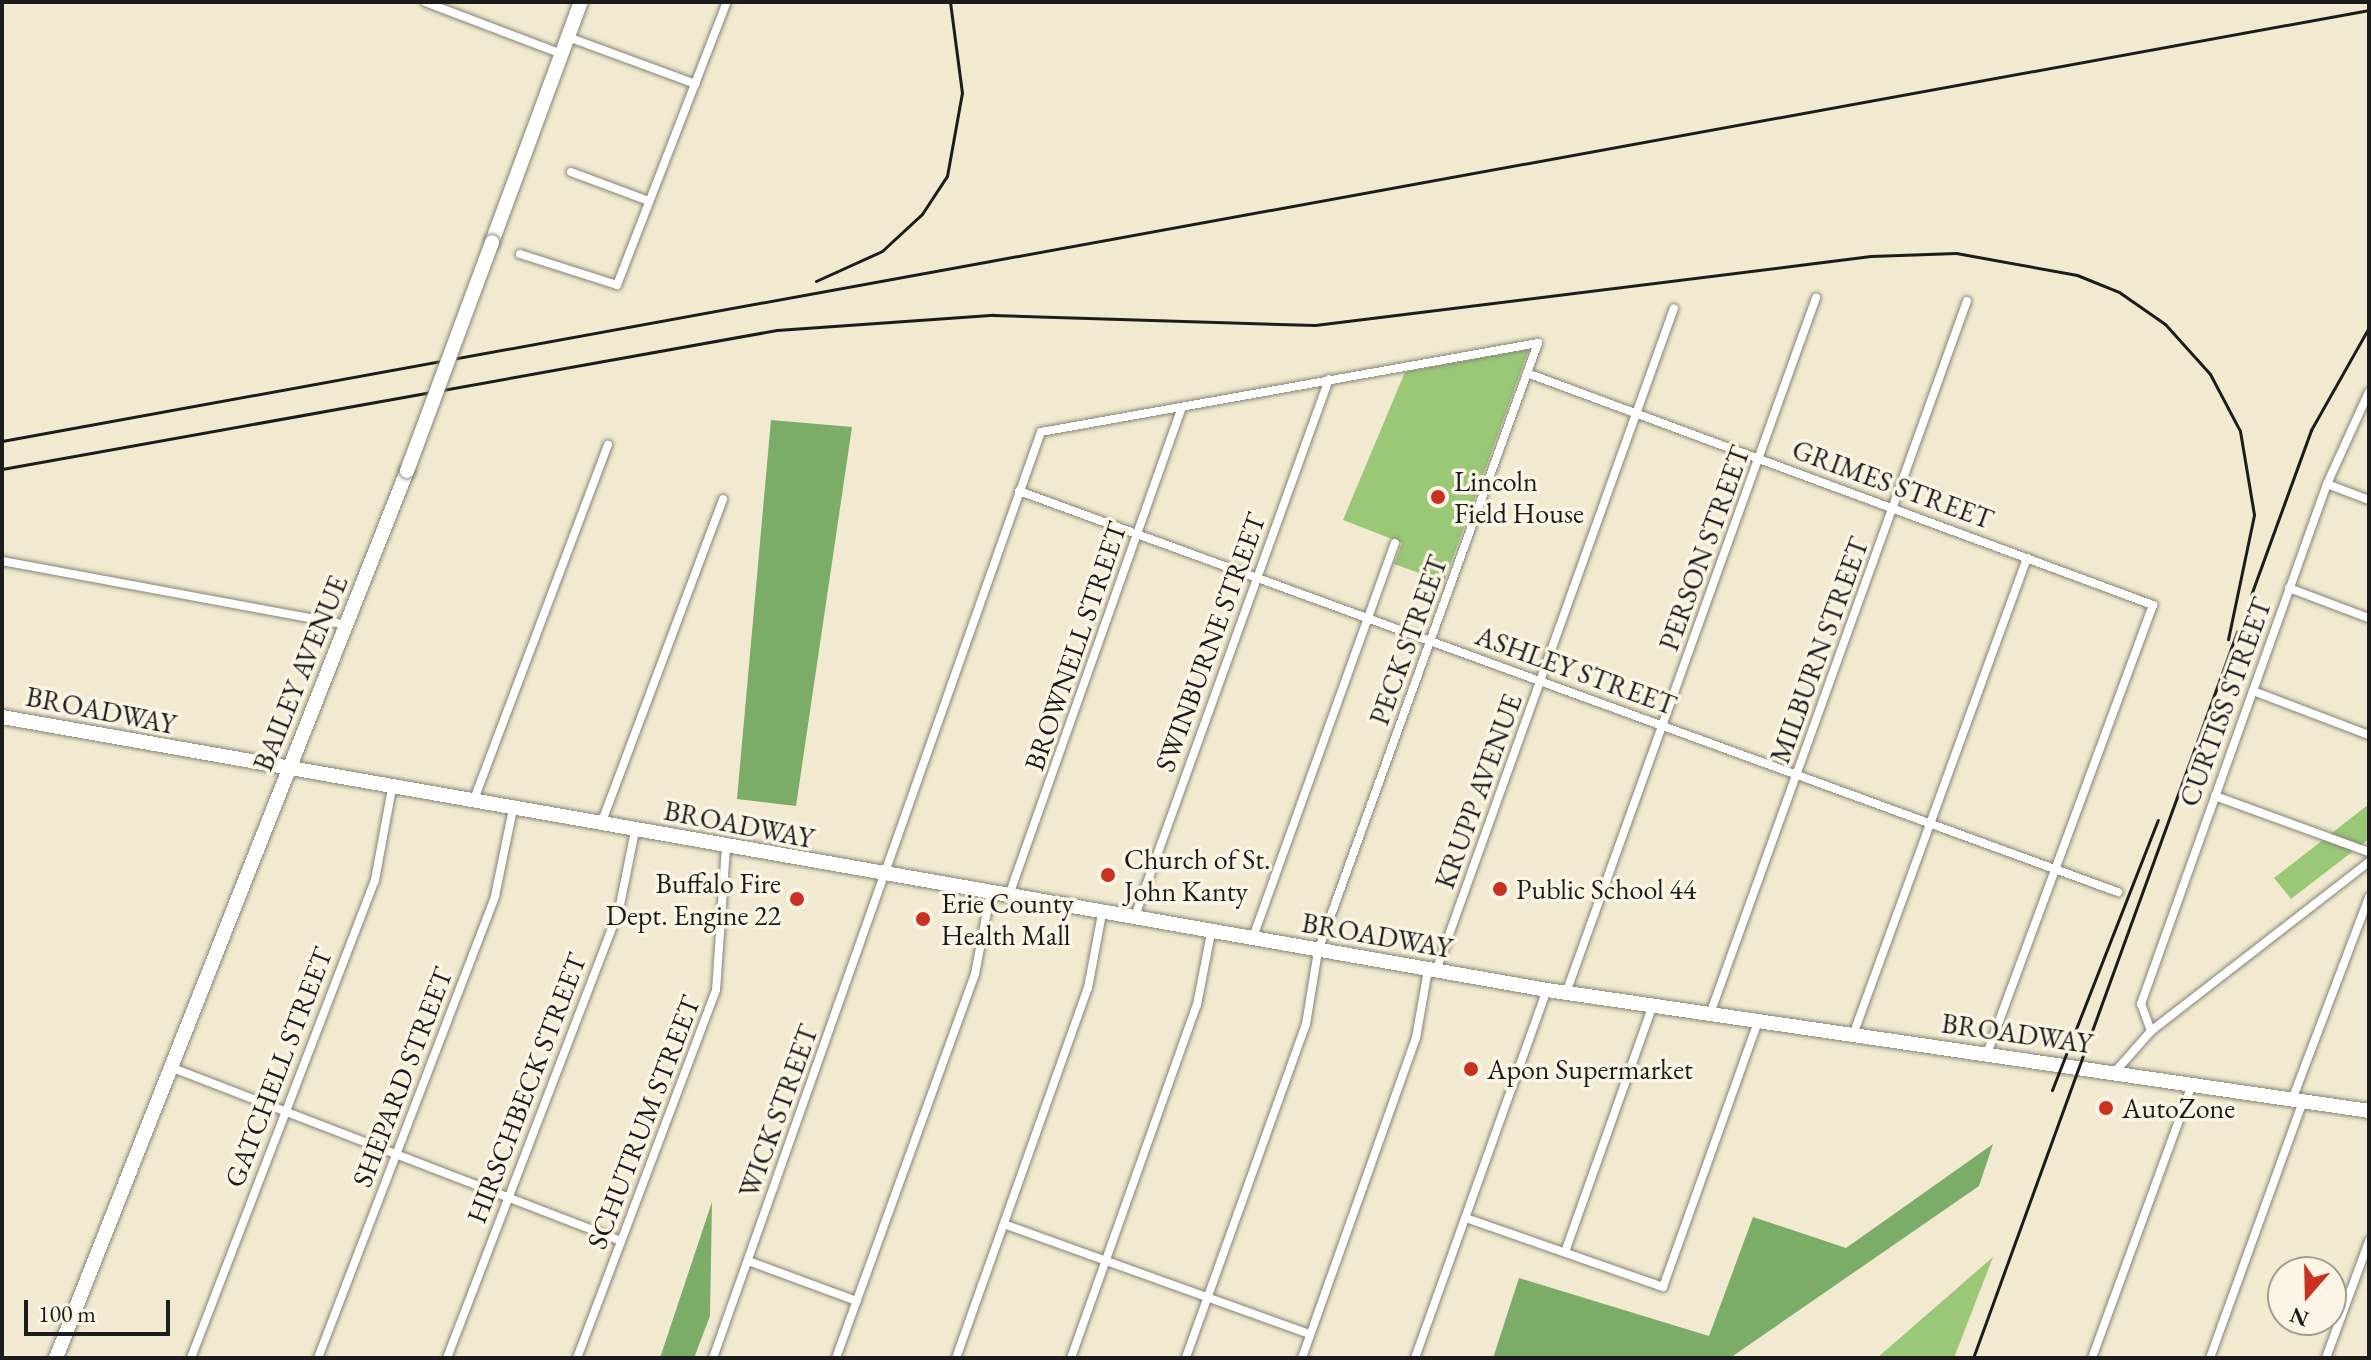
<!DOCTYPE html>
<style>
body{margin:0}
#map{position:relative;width:2371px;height:1360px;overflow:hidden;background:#f1ead0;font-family:"EB Garamond",serif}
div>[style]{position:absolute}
.green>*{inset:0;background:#9ac877}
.forest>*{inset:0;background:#7bac68}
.roads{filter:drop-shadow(0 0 2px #868376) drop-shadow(0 0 2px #868376)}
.minor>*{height:8px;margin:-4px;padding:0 4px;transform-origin:4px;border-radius:4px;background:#fff}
.primary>*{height:14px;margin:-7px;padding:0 7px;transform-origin:7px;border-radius:7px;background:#fff}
.rail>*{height:3px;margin:-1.5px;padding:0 1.5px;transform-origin:1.5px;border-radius:1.5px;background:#1c1c1c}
.bridges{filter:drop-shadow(0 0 2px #868376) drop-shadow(0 0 2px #868376)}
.primary-bridge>*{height:14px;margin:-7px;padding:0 7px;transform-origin:7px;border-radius:7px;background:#fff}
.dots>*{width:22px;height:22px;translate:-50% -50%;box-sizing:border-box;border:4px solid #fcf5e5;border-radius:50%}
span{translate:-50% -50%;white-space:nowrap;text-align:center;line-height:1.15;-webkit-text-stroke:7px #fcf5e5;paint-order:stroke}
.poi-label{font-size:28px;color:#1c1c1c}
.left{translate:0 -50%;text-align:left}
.right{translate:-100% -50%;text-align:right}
.street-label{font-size:28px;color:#1c1c1c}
.frame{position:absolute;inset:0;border:4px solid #1c1c1c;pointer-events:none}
.north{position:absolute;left:2267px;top:1256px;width:80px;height:80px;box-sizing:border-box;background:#fcf5e5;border:2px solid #a29e95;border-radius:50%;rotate:200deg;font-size:22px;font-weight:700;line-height:32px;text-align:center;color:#1c1c1c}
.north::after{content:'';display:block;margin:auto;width:28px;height:36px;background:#c8321e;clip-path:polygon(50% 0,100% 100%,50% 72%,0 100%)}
.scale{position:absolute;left:24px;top:1300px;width:146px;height:36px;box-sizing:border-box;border:4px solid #1c1c1c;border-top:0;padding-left:10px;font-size:24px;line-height:28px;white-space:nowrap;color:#1c1c1c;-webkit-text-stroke:6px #fcf5e5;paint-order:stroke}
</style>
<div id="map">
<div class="green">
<div style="clip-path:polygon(1529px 349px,1444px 582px,1394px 564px,1402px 543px,1343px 520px,1405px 372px)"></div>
<div style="clip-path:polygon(2369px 804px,2369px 839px,2291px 899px,2274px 878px)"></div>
<div style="clip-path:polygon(1993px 1257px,1954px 1358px,1877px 1358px)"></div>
</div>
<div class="forest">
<div style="clip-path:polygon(771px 420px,852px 427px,796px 806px,737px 799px)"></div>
<div style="clip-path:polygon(1993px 1144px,1979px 1186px,1730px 1358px,1493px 1358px,1519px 1278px,1709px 1336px,1753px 1217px,1846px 1248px)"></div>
<div style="clip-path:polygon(712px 1202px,710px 1316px,694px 1358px,660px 1358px)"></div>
</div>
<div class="roads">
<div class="minor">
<div style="left:425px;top:2px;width:147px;rotate:20.8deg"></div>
<div style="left:568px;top:37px;width:136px;rotate:20.2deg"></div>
<div style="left:571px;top:172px;width:83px;rotate:20.4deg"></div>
<div style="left:520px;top:254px;width:102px;rotate:17.7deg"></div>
<div style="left:617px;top:285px;width:304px;rotate:-68.8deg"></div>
<div style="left:1527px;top:373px;width:668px;rotate:20.34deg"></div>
<div style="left:2153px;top:605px;width:479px;rotate:110.3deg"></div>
<div style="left:2327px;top:484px;width:45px;rotate:20.9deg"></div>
<div style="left:1019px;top:491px;width:1170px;rotate:20.05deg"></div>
<div style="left:2px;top:561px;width:351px;rotate:10.5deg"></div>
<div style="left:2289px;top:588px;width:85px;rotate:20.6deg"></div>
<div style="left:2253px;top:691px;width:124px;rotate:20.8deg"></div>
<div style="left:2215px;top:796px;width:164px;rotate:20deg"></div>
<div style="left:473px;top:802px;width:382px;rotate:-69.3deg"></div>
<div style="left:601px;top:824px;width:347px;rotate:-69.4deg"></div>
<div style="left:1008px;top:898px;width:521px;rotate:-70.49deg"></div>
<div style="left:1134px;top:919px;width:574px;rotate:-70.14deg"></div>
<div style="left:1252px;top:940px;width:422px;rotate:-70.2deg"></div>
<div style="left:1436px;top:971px;width:704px;rotate:-70.25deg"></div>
<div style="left:1566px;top:993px;width:739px;rotate:-70.22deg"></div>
<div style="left:1710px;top:1014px;width:758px;rotate:-70.18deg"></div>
<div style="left:2151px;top:1031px;width:29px;rotate:-110deg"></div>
<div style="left:2141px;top:1004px;width:552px;rotate:-70.32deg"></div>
<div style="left:2327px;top:484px;width:101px;rotate:-65.5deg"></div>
<div style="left:1853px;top:1035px;width:508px;rotate:-69.96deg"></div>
<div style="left:170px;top:1067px;width:483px;rotate:21.1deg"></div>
<div style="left:2114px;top:1073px;width:56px;rotate:-48.6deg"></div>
<div style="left:2151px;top:1031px;width:276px;rotate:-37.8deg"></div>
<div style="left:2292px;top:1100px;width:217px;rotate:-69.2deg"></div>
<div style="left:1466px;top:1218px;width:209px;rotate:19.3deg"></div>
<div style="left:1663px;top:1287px;width:282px;rotate:-70.3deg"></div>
<div style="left:1004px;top:1224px;width:325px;rotate:19.8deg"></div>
<div style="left:1565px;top:1252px;width:262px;rotate:-70.4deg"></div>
<div style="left:748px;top:1261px;width:116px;rotate:20.2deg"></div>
<div style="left:191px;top:1358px;width:512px;rotate:-68.95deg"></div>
<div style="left:375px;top:880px;width:94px;rotate:-79.5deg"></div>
<div style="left:318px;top:1358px;width:495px;rotate:-69deg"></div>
<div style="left:495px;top:896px;width:89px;rotate:-78.3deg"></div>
<div style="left:447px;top:1358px;width:480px;rotate:-69deg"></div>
<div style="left:619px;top:910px;width:81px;rotate:-78.6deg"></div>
<div style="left:577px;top:1358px;width:393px;rotate:-69.3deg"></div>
<div style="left:716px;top:990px;width:143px;rotate:-86deg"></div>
<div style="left:713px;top:1358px;width:982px;rotate:-70.5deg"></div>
<div style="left:1041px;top:432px;width:505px;rotate:-10.15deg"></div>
<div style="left:1538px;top:343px;width:647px;rotate:109.89deg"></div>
<div style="left:1318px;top:951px;width:74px;rotate:99.3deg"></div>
<div style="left:1306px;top:1024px;width:355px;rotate:109.8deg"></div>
<div style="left:836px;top:1358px;width:408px;rotate:-70.1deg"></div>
<div style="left:975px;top:974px;width:79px;rotate:-79.1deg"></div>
<div style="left:956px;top:1358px;width:393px;rotate:-70.4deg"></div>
<div style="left:1088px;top:988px;width:75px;rotate:-79.3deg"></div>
<div style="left:1071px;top:1358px;width:375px;rotate:-70.4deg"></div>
<div style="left:1197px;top:1005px;width:73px;rotate:-79deg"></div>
<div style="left:1302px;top:1358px;width:340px;rotate:-70.4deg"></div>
<div style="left:1416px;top:1038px;width:69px;rotate:-80deg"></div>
<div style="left:1415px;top:1358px;width:391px;rotate:-70.3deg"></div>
<div style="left:2092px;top:1358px;width:291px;rotate:-69.9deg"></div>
<div style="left:2210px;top:1358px;width:273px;rotate:-70.1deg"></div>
<div style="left:2326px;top:1358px;width:125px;rotate:-69.8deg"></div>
</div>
<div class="primary">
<div style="left:492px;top:242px;width:256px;rotate:-69.7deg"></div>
<div style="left:2px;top:717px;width:1569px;rotate:10.02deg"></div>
<div style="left:1547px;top:990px;width:831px;rotate:8.37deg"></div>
<div style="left:56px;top:1358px;width:954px;rotate:-68.41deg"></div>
</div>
</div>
<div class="rail">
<div style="left:816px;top:281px;width:72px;rotate:-24.4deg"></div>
<div style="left:882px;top:251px;width:54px;rotate:-42.8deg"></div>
<div style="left:922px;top:214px;width:45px;rotate:-56.7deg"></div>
<div style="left:947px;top:176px;width:84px;rotate:-79.8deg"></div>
<div style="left:962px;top:93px;width:92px;rotate:-97.5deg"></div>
<div style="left:2px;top:441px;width:2406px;rotate:-10.32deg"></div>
<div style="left:2px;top:469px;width:787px;rotate:-10.17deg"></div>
<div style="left:777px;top:330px;width:217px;rotate:-4deg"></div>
<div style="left:993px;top:315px;width:322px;rotate:1.8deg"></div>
<div style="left:1315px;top:325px;width:560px;rotate:-7.07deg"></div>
<div style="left:1871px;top:256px;width:85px;rotate:-2deg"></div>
<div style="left:1956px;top:253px;width:123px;rotate:10.3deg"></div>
<div style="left:2077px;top:275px;width:45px;rotate:22deg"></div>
<div style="left:2119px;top:292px;width:56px;rotate:34.8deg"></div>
<div style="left:2165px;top:324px;width:67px;rotate:48deg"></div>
<div style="left:2210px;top:374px;width:64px;rotate:62.2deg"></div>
<div style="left:2240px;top:431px;width:85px;rotate:80.5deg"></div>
<div style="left:2254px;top:515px;width:127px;rotate:101.8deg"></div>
<div style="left:2251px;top:595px;width:176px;rotate:-70deg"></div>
<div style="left:2311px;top:430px;width:118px;rotate:-60.6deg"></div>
<div style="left:2052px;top:1090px;width:290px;rotate:-68.6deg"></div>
<div style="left:1973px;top:1358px;width:773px;rotate:-70.02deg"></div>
</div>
<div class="bridges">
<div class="primary-bridge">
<div style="left:407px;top:471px;width:244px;rotate:-69.6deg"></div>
</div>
</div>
<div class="dots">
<div style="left:1438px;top:497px;background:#c8321e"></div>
<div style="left:1108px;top:875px;background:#c8321e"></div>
<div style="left:1500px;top:889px;background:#c8321e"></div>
<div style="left:797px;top:899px;background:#c8321e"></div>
<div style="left:923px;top:919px;background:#c8321e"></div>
<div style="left:1471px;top:1069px;background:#c8321e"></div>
<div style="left:2106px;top:1108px;background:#c8321e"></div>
</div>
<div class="poi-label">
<span class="left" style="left:1454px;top:497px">Lincoln<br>Field House</span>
<span class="left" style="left:1124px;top:875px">Church of St.<br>John Kanty</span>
<span class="right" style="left:781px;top:899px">Buffalo Fire<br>Dept. Engine 22</span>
<span class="left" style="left:1516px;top:889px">Public School 44</span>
<span class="left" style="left:941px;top:919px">Erie County<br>Health Mall</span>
<span class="left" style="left:1487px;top:1069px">Apon Supermarket</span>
<span class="left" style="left:2122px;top:1108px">AutoZone</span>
</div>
<div class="street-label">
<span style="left:1893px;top:484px;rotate:20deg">GRIMES STREET</span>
<span style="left:1704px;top:548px;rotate:-70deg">PERSON STREET</span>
<span style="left:1408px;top:640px;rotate:-70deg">PECK STREET</span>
<span style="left:1210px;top:642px;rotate:-70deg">SWINBURNE STREET</span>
<span style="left:1075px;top:646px;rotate:-71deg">BROWNELL STREET</span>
<span style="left:1819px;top:650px;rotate:-70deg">MILBURN STREET</span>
<span style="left:1576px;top:670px;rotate:20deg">ASHLEY STREET</span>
<span style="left:300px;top:673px;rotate:-68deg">BAILEY AVENUE</span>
<span style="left:2225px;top:702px;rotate:-70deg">CURTISS STREET</span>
<span style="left:101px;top:710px;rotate:11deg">BROADWAY</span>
<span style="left:1478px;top:791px;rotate:-70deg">KRUPP AVENUE</span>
<span style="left:739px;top:824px;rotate:11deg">BROADWAY</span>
<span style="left:1377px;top:935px;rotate:10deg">BROADWAY</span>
<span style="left:2017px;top:1033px;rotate:8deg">BROADWAY</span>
<span style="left:278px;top:1067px;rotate:-69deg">GATCHELL STREET</span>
<span style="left:402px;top:1077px;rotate:-69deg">SHEPARD STREET</span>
<span style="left:526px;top:1088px;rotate:-69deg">HIRSCHBECK STREET</span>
<span style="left:778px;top:1111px;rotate:-70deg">WICK STREET</span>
<span style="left:643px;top:1122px;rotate:-69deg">SCHUTRUM STREET</span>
</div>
<div class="frame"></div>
<div class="north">N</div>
<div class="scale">100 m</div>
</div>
